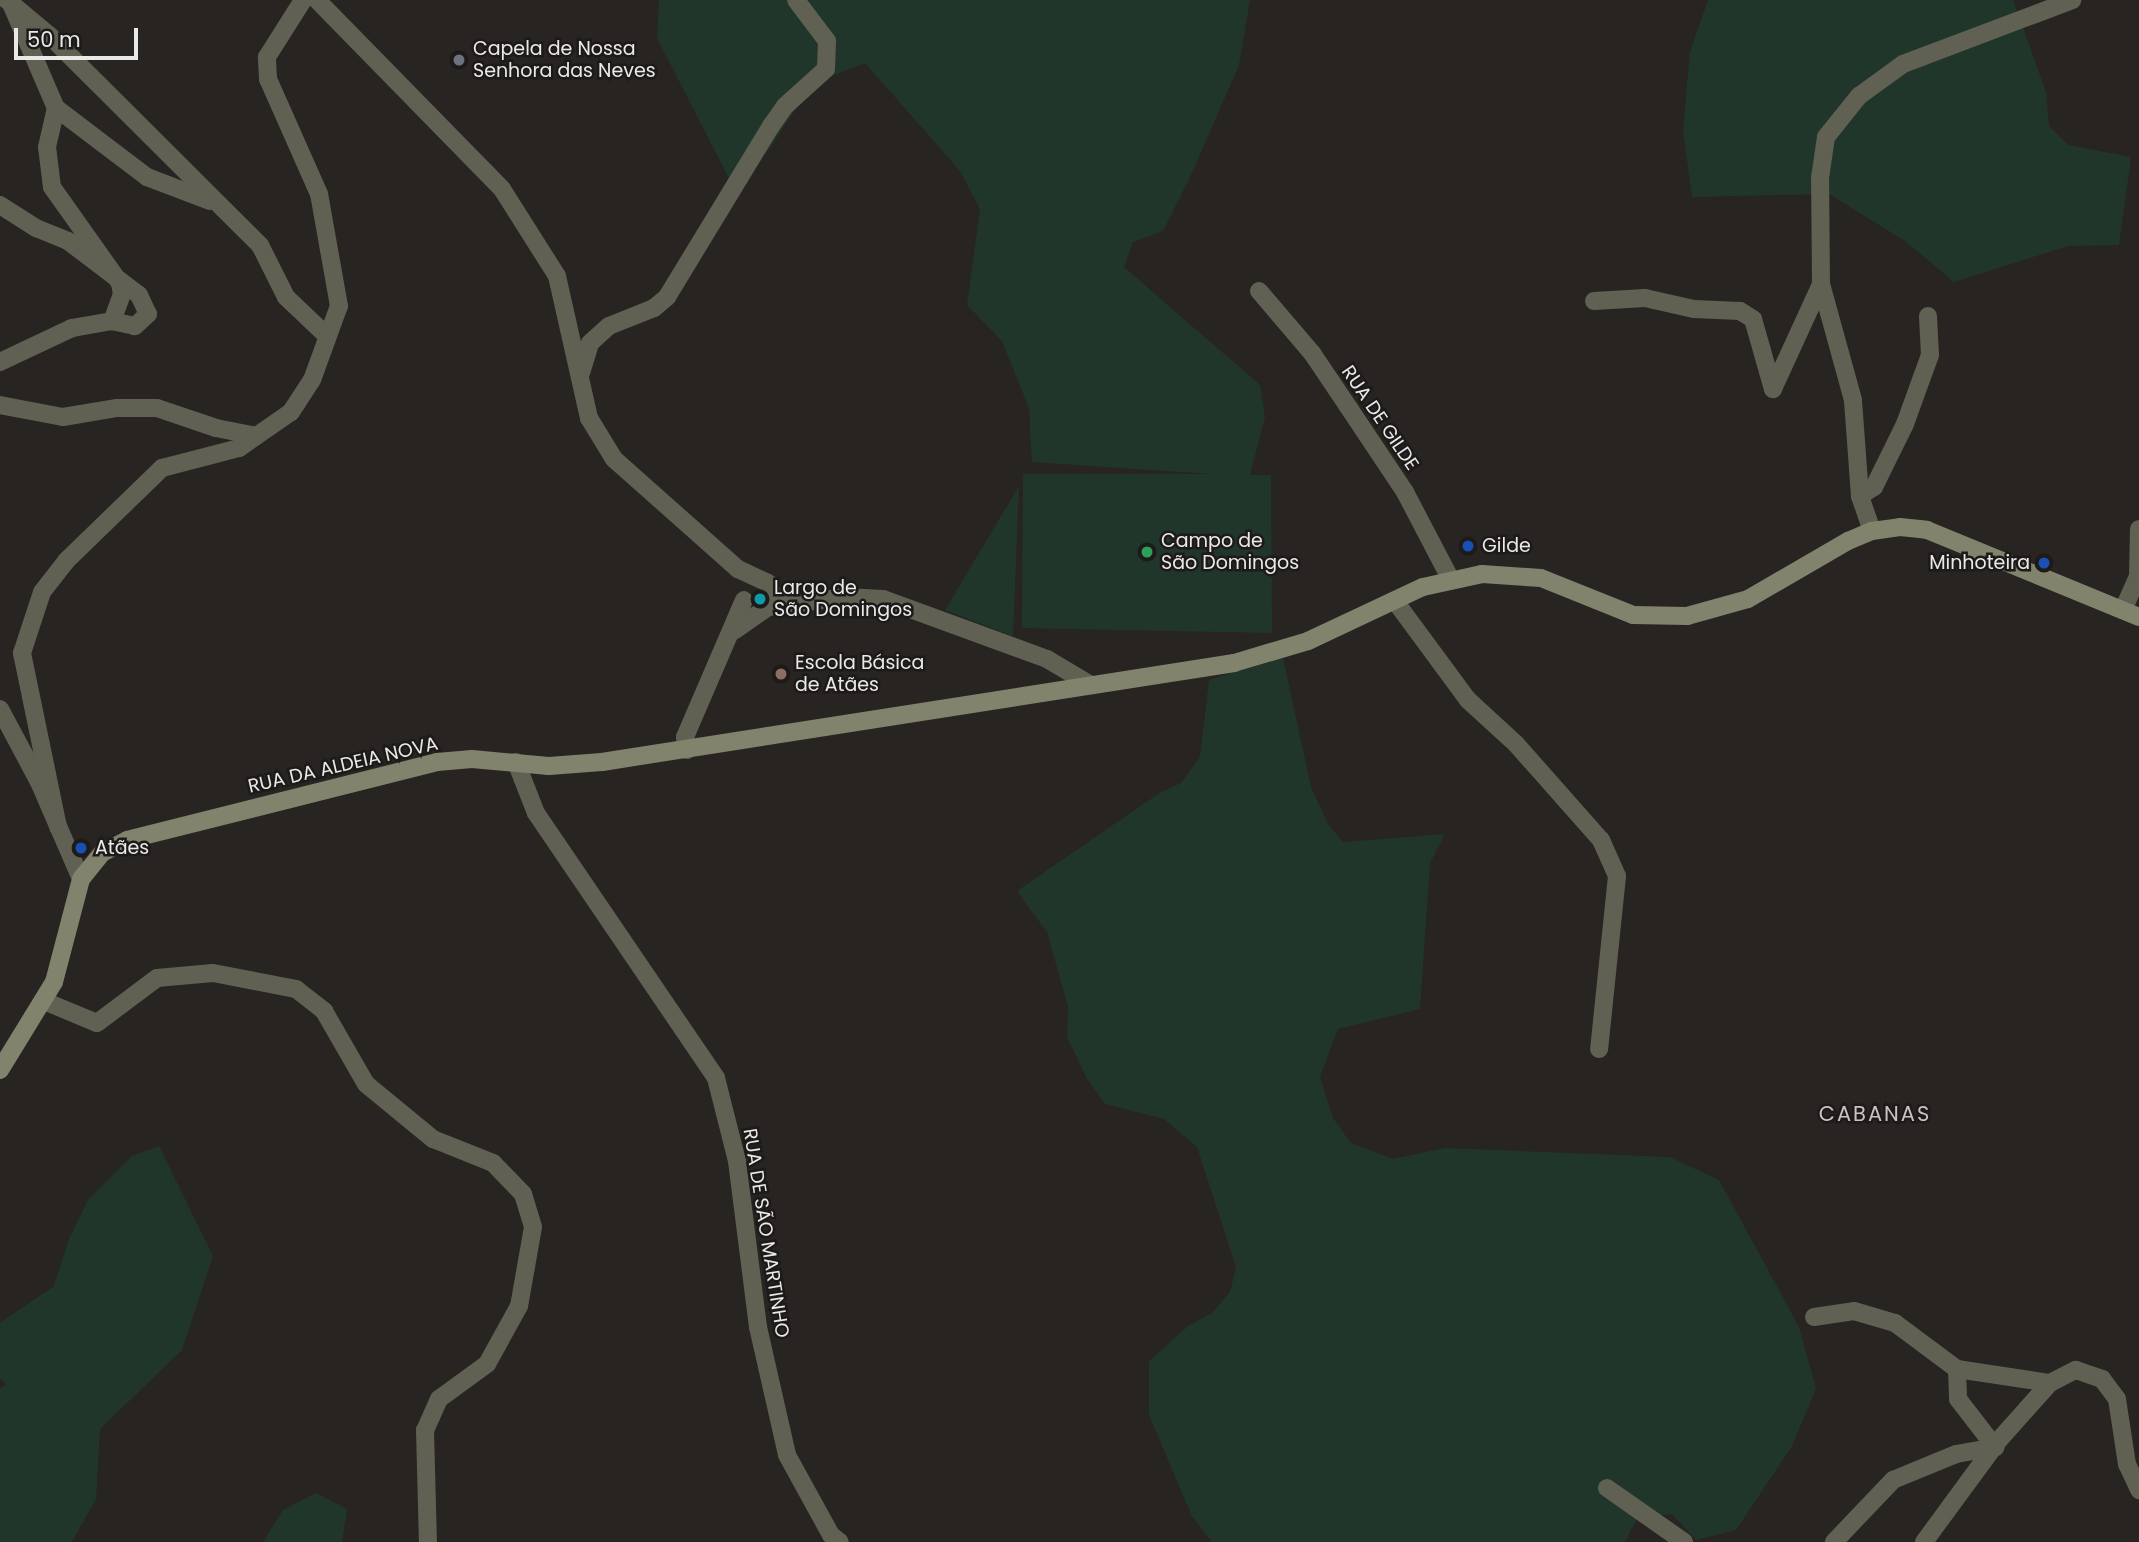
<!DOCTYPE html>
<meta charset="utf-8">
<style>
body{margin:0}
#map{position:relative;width:2139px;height:1542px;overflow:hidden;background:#272422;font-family:Poppins,sans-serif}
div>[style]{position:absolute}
.green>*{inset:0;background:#21362a}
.street>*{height:18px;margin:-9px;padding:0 9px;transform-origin:9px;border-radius:9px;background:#606152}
.secondary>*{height:18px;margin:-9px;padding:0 9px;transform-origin:9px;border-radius:9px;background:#81836c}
.dots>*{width:19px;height:19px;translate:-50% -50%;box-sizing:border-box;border:4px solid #1d1a19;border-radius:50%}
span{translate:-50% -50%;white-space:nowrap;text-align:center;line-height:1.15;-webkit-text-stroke:5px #1d1a19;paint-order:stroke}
.poi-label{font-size:19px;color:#ebe9e8}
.left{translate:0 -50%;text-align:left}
.right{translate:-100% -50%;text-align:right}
.street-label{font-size:19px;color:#ebe9e8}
.neighbourhood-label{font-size:21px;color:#c8c4c2;letter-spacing:2px}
.scale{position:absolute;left:14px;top:28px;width:124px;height:32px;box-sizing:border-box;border:4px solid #ebe9e8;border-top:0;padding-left:9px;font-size:21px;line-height:24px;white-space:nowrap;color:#ebe9e8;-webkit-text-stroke:5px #1d1a19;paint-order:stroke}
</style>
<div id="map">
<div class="green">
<div style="clip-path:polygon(659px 0,1250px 0,1239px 65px,1191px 175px,1163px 231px,1133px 242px,1124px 267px,1260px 385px,1265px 417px,1250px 475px,1271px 475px,1272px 633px,1022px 628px,1023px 474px,1211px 474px,1032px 462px,1029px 408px,1002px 341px,967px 305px,980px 209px,960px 171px,865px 63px,813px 83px,769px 149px,734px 188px,657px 38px)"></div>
<div style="clip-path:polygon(1708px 0,2013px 0,2046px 92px,2049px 126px,2068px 145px,2131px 157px,2119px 245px,2068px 246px,1954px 282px,1905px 241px,1829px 194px,1692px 197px,1683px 130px,1690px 52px)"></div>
<div style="clip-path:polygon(1019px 486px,1013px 636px,945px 610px)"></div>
<div style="clip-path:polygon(1283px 658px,1311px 787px,1328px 824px,1343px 842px,1445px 834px,1430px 863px,1420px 1009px,1338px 1029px,1320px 1077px,1333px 1118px,1351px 1143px,1393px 1159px,1445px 1148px,1670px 1157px,1719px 1180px,1799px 1327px,1816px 1389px,1792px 1446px,1736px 1530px,1696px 1540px,1672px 1514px,1638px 1516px,1625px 1542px,1212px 1542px,1192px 1516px,1149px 1415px,1149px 1361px,1188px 1326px,1212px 1313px,1230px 1292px,1236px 1267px,1197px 1147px,1164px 1119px,1105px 1104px,1087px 1079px,1067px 1037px,1068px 1007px,1047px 932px,1017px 891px,1158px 794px,1181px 783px,1200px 757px,1209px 680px)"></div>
<div style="clip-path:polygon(159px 1146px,213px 1256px,182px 1350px,100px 1429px,96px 1499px,72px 1542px,0 1542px,0 1389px,6px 1384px,0 1378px,0 1323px,54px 1286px,69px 1239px,88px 1200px,132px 1156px)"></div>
<div style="clip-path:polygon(316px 1493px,347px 1509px,342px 1542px,263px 1542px,283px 1510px)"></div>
</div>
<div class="street">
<div style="left:7px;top:0;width:56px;rotate:39.9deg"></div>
<div style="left:50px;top:36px;width:296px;rotate:44.9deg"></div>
<div style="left:260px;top:245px;width:58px;rotate:63.4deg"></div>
<div style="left:286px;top:297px;width:57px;rotate:43.6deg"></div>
<div style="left:317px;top:0;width:264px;rotate:45.6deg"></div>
<div style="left:502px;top:189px;width:103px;rotate:57.7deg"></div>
<div style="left:557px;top:276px;width:146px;rotate:77.3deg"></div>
<div style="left:589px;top:418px;width:48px;rotate:58.6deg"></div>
<div style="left:614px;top:459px;width:166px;rotate:41.6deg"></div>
<div style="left:738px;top:569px;width:33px;rotate:25deg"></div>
<div style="left:768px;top:583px;width:15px;rotate:67deg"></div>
<div style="left:774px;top:597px;width:12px;rotate:121deg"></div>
<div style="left:12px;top:6px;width:111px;rotate:66.7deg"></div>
<div style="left:56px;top:108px;width:40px;rotate:103deg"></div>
<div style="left:47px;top:147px;width:40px;rotate:82.9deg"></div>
<div style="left:52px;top:187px;width:118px;rotate:54.7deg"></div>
<div style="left:120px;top:283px;width:11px;rotate:80deg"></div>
<div style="left:122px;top:294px;width:29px;rotate:110deg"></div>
<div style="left:56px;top:108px;width:114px;rotate:37.2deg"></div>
<div style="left:147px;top:177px;width:67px;rotate:20.9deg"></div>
<div style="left:0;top:205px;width:43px;rotate:32.6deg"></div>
<div style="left:36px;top:228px;width:35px;rotate:22deg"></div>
<div style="left:68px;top:241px;width:89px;rotate:37.3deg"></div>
<div style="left:139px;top:295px;width:21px;rotate:65deg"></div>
<div style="left:148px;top:314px;width:18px;rotate:137deg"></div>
<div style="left:135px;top:326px;width:24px;rotate:-168deg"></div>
<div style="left:112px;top:321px;width:41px;rotate:170.1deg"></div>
<div style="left:72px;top:328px;width:80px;rotate:154.7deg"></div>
<div style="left:1259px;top:291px;width:82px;rotate:49.5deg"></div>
<div style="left:1312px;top:353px;width:66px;rotate:56.1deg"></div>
<div style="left:1349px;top:408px;width:101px;rotate:56.3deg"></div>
<div style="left:1405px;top:492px;width:99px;rotate:62.4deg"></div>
<div style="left:1594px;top:301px;width:51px;rotate:-3.4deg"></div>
<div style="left:1645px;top:298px;width:50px;rotate:12.7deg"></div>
<div style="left:1694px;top:309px;width:46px;rotate:2.5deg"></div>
<div style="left:1740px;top:311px;width:15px;rotate:32deg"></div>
<div style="left:1753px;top:319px;width:73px;rotate:74.1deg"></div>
<div style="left:1773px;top:389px;width:115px;rotate:-65.4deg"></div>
<div style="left:581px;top:373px;width:31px;rotate:-73deg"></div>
<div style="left:590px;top:343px;width:25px;rotate:-42deg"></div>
<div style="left:609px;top:326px;width:48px;rotate:-21.8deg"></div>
<div style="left:654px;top:308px;width:17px;rotate:-40deg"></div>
<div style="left:667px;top:297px;width:200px;rotate:-58.7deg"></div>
<div style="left:771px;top:126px;width:24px;rotate:-55deg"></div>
<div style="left:785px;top:106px;width:55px;rotate:-42.1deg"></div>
<div style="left:826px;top:69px;width:28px;rotate:-88deg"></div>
<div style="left:827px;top:41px;width:51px;rotate:-127.1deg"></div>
<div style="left:0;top:405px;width:64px;rotate:10.8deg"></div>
<div style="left:63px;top:417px;width:55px;rotate:-9.5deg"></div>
<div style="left:117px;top:408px;width:40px"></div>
<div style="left:157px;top:408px;width:62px;rotate:18.7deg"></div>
<div style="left:216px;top:428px;width:41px;rotate:11.3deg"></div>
<div style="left:1860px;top:496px;width:17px;rotate:-33deg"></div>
<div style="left:1874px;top:487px;width:70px;rotate:-63.8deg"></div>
<div style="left:1905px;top:424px;width:73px;rotate:-70.1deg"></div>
<div style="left:1930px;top:355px;width:39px;rotate:-93deg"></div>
<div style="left:1872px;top:531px;width:37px;rotate:-109deg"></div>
<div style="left:1860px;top:496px;width:96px;rotate:-94.2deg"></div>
<div style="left:1853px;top:400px;width:120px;rotate:-105.4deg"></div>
<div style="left:1821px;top:284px;width:106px;rotate:-90.5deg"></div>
<div style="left:1820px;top:178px;width:41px;rotate:-81.7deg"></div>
<div style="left:1826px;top:137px;width:53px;rotate:-51.2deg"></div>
<div style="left:1859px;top:96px;width:54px;rotate:-36deg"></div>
<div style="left:1903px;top:64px;width:181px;rotate:-20.7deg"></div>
<div style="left:1395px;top:601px;width:123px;rotate:53.6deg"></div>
<div style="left:1468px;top:700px;width:65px;rotate:42.5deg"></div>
<div style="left:1516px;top:744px;width:128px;rotate:48.5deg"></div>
<div style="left:1601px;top:840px;width:39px;rotate:66deg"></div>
<div style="left:1617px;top:876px;width:174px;rotate:95.9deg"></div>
<div style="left:2123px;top:610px;width:37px;rotate:-66deg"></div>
<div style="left:2138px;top:576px;width:47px;rotate:-88.8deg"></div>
<div style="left:735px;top:630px;width:40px;rotate:-34.9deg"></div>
<div style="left:768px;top:607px;width:78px;rotate:-7.4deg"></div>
<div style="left:845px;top:597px;width:38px;rotate:3deg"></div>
<div style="left:883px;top:599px;width:175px;rotate:20.1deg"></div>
<div style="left:1047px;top:659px;width:49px;rotate:30.8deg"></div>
<div style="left:0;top:709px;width:83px;rotate:61.9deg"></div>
<div style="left:39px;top:782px;width:106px;rotate:66.6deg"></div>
<div style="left:687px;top:750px;width:13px;rotate:-99deg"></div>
<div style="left:685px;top:737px;width:149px;rotate:-66.7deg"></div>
<div style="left:516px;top:762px;width:55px;rotate:68.6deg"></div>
<div style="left:536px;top:813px;width:320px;rotate:55.8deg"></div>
<div style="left:716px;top:1078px;width:86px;rotate:75.8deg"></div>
<div style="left:737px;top:1161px;width:167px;rotate:82.8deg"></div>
<div style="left:758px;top:1327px;width:131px;rotate:77.2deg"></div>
<div style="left:787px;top:1455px;width:91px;rotate:61.2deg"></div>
<div style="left:831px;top:1535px;width:11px;rotate:38deg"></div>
<div style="left:58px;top:827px;width:178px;rotate:-101.7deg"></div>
<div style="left:22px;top:653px;width:64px;rotate:-71.8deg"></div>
<div style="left:42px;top:592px;width:39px;rotate:-52deg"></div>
<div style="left:66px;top:561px;width:134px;rotate:-44.1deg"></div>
<div style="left:162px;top:468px;width:80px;rotate:-14.6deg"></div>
<div style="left:239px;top:448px;width:63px;rotate:-34.7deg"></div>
<div style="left:291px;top:412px;width:38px;rotate:-57deg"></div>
<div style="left:312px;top:380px;width:79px;rotate:-70deg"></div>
<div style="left:339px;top:306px;width:114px;rotate:-100.1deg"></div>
<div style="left:319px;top:194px;width:126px;rotate:-113.9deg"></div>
<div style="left:268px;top:79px;width:22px;rotate:-93deg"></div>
<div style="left:267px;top:57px;width:67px;rotate:-57.7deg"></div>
<div style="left:44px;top:1001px;width:57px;rotate:22.5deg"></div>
<div style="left:97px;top:1023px;width:75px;rotate:-36.9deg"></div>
<div style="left:157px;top:978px;width:56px;rotate:-5.1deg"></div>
<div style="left:213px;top:973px;width:85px;rotate:10.9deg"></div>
<div style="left:296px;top:989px;width:36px;rotate:38deg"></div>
<div style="left:324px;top:1011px;width:84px;rotate:60.1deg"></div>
<div style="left:366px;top:1084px;width:87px;rotate:39.4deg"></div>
<div style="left:433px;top:1139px;width:65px;rotate:21.8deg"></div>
<div style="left:493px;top:1163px;width:43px;rotate:45.9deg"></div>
<div style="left:523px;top:1194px;width:34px;rotate:73deg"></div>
<div style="left:533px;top:1227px;width:80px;rotate:100deg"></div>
<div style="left:519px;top:1306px;width:66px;rotate:118.9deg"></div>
<div style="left:487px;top:1364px;width:59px;rotate:143.9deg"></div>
<div style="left:439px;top:1399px;width:34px;rotate:114deg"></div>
<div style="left:425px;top:1430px;width:112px;rotate:88.5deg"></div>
<div style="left:1814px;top:1317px;width:40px;rotate:-8.5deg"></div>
<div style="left:1854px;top:1311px;width:43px;rotate:16.3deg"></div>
<div style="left:1895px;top:1323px;width:77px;rotate:36.6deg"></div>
<div style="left:1957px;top:1369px;width:94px;rotate:8.6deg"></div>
<div style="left:1957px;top:1369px;width:30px;rotate:88deg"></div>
<div style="left:1958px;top:1399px;width:61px;rotate:52.4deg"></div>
<div style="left:1607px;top:1488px;width:94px;rotate:35deg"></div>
<div style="left:1834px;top:1542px;width:86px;rotate:-46.4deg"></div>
<div style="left:1893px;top:1480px;width:68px;rotate:-22.4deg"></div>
<div style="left:1956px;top:1454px;width:40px;rotate:-10deg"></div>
<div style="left:1924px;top:1542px;width:127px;rotate:-53.7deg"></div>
<div style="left:1999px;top:1440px;width:76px;rotate:-48.2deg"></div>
<div style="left:2050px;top:1383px;width:29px;rotate:-27deg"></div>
<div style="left:2076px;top:1370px;width:28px;rotate:19deg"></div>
<div style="left:2102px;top:1379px;width:25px;rotate:53deg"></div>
<div style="left:2117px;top:1399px;width:66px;rotate:81.3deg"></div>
<div style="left:2127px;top:1464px;width:29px;rotate:65deg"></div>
</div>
<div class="secondary">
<div style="left:0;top:1070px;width:103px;rotate:-58.5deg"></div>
<div style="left:54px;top:982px;width:106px;rotate:-75.3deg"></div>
<div style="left:81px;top:879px;width:33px;rotate:-51deg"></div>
<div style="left:102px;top:853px;width:28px;rotate:-27deg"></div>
<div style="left:127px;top:840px;width:320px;rotate:-14.1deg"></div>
<div style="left:437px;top:762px;width:35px;rotate:-5deg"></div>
<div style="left:472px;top:759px;width:77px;rotate:5.2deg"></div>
<div style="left:549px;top:766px;width:53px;rotate:-4.3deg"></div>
<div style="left:602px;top:762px;width:640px;rotate:-8.9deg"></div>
<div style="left:1234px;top:663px;width:77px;rotate:-16.6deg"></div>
<div style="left:1308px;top:641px;width:127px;rotate:-25.2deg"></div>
<div style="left:1423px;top:587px;width:60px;rotate:-12.4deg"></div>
<div style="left:1482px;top:574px;width:59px;rotate:3.9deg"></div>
<div style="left:1541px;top:578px;width:99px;rotate:21.9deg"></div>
<div style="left:1633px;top:615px;width:54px;rotate:1.1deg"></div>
<div style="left:1687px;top:616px;width:63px;rotate:-15.6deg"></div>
<div style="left:1748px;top:599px;width:116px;rotate:-30.1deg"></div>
<div style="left:1848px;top:541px;width:26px;rotate:-23deg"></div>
<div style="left:1872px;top:531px;width:28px;rotate:-8deg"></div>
<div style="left:1900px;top:527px;width:27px;rotate:6deg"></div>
<div style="left:1927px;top:530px;width:229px;rotate:22.3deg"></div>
</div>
<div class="dots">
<div style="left:459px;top:60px;background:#6b7280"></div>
<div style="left:1468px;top:546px;background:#1a4fb4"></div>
<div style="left:1147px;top:552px;background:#2e9e5b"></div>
<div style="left:2044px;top:563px;background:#1a4fb4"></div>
<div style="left:760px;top:599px;background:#0f9aa8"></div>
<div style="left:781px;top:674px;background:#8d6e63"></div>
<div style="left:81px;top:848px;background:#1a4fb4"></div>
</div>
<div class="poi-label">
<span class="left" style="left:473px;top:60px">Capela de Nossa<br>Senhora das Neves</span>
<span class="left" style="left:1161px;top:552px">Campo de<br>São Domingos</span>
<span class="left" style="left:1482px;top:546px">Gilde</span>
<span class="right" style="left:2030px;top:563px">Minhoteira</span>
<span class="left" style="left:774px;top:599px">Largo de<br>São Domingos</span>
<span class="left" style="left:795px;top:674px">Escola Básica<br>de Atães</span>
<span class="left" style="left:95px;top:848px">Atães</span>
</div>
<div class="street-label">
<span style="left:1380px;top:418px;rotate:56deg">RUA DE GILDE</span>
<span style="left:343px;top:765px;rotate:-13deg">RUA DA ALDEIA NOVA</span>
<span style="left:766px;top:1233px;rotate:81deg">RUA DE SÃO MARTINHO</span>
</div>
<div class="neighbourhood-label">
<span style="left:1875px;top:1114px">CABANAS</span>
</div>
<div class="scale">50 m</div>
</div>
